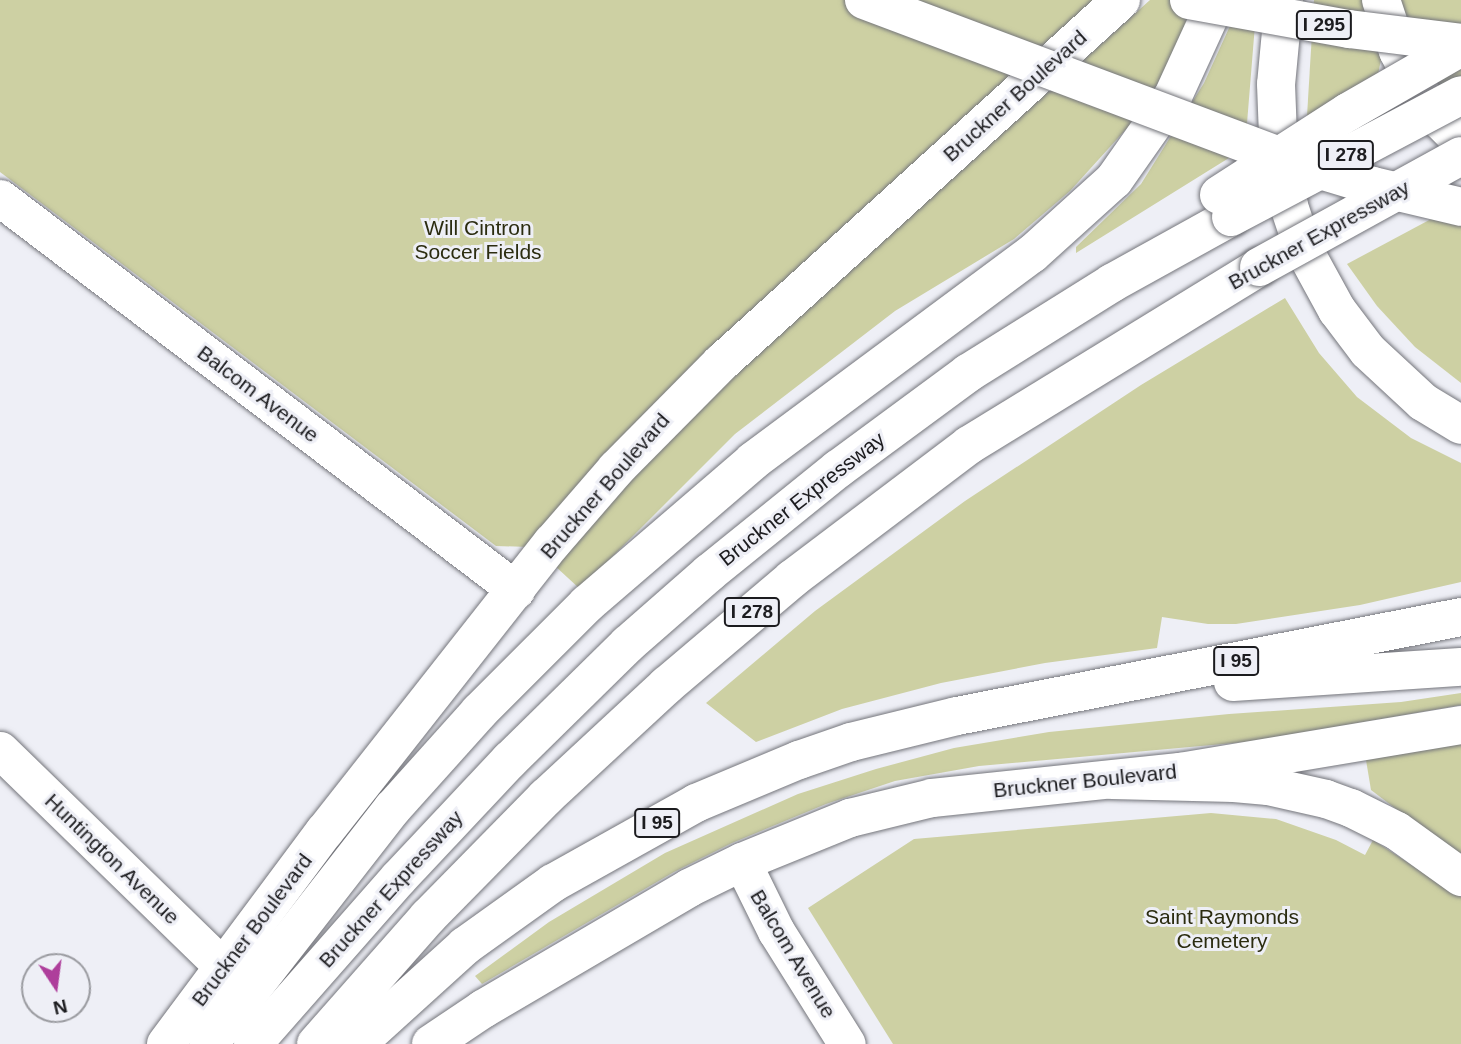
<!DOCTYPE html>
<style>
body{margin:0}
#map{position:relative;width:1461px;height:1044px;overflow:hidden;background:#eeeff6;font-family:Helvetica,sans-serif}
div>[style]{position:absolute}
.green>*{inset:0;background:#cdd0a3}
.roads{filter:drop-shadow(0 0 2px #74757b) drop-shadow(0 0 2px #74757b)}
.minor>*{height:37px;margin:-18.5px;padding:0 18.5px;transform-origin:18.5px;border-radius:18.5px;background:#fff}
.major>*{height:38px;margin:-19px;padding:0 19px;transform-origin:19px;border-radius:19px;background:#fff}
.highway>*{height:38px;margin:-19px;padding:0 19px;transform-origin:19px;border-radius:19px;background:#fff}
.bridges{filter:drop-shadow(0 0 2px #74757b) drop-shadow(0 0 2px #74757b)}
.highway-bridge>*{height:38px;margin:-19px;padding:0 19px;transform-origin:19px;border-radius:19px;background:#fff}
span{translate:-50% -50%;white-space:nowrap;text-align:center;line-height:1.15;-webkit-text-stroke:6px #eeeff6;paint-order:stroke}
.shield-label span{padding:2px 5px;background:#eeeff6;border:2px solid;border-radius:5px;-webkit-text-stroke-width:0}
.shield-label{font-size:19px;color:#1c1c1f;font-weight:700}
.street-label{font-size:21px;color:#1c1c1f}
.park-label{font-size:21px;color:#2b2c10}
.north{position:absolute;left:21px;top:953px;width:70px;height:70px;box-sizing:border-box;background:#eeeff6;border:2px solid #9a9ba0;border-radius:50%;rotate:167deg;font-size:19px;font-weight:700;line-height:28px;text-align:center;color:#1c1c1f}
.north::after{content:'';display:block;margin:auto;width:24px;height:32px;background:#ae3e9b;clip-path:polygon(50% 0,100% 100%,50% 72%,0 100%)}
</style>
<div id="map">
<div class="green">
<div style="clip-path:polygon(0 0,1093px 0,529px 547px,496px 546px,0 172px)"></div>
<div style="clip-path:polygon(1150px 0,1193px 0,1180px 42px,1170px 64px,1138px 116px,1070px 191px,1014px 239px,895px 311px,735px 434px,580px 589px,555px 566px,620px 490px,734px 375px)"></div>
<div style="clip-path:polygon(1257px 0,1245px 148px,1076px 253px,1076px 247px,1141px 184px,1204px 83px,1234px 17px)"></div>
<div style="clip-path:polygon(1314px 0,1362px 0,1381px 59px,1378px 75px,1307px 116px)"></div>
<div style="clip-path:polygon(1401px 0,1461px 0,1461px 116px,1442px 93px,1408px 25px)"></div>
<div style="clip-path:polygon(1461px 203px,1461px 383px,1415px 347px,1377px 306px,1347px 264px)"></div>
<div style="clip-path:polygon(1285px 298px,1319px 353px,1357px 397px,1411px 438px,1461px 463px,1461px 582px,1360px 605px,1236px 624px,1208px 624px,1162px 617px,1157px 648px,1045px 663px,941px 683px,842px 709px,756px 742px,706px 703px,815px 611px,965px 501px,1141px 385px)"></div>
<div style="clip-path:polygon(1461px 693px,1461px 705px,1256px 741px,979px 766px,895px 781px,826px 804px,732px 843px,674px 872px,482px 984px,475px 976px,549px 922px,665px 853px,798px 794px,876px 769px,954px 748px,1049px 732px,1229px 714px,1401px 702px)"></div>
<div style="clip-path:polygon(1461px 741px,1461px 858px,1371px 790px,1366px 760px)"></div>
<div style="clip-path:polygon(1211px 813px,1276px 819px,1336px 840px,1365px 855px,1373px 840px,1461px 897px,1461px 1044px,893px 1044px,808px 908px,914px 839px)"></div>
</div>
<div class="roads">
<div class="minor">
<div style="left:0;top:198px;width:648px;rotate:37.22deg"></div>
<div style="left:0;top:750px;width:313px;rotate:44.2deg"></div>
<div style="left:742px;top:862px;width:77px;rotate:63.8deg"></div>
<div style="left:776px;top:931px;width:133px;rotate:57.9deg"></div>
</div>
<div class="major">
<div style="left:166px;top:1044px;width:266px;rotate:-53.3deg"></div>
<div style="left:325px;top:831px;width:367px;rotate:-51.8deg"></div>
<div style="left:552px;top:543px;width:98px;rotate:-49.1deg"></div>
<div style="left:616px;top:469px;width:149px;rotate:-45.3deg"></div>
<div style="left:721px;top:363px;width:540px;rotate:-42.22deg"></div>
<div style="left:431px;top:1044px;width:63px;rotate:-33.9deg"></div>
<div style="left:483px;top:1009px;width:239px;rotate:-30.4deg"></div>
<div style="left:689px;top:888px;width:59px;rotate:-26.1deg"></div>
<div style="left:742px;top:862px;width:117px;rotate:-22.2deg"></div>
<div style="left:850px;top:818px;width:84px;rotate:-13.7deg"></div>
<div style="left:932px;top:798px;width:249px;rotate:-6deg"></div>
<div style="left:1180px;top:772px;width:285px;rotate:-9.5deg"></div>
</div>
<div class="highway">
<div style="left:1284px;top:0;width:84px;rotate:95.4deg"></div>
<div style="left:1276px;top:84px;width:53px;rotate:87.8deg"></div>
<div style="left:1278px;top:137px;width:70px;rotate:80.9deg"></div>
<div style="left:1289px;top:206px;width:44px;rotate:71.6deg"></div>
<div style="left:1303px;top:248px;width:71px;rotate:61.3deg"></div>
<div style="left:1337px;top:310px;width:51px;rotate:52.9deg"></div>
<div style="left:1368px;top:351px;width:75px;rotate:42.8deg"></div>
<div style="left:1423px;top:402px;width:44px;rotate:31.2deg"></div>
<div style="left:1381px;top:0;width:54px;rotate:71.6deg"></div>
<div style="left:1398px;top:51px;width:42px;rotate:62.8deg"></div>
<div style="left:1417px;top:88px;width:41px;rotate:54deg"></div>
<div style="left:1441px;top:121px;width:28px;rotate:45deg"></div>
<div style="left:1233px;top:682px;width:228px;rotate:-3.8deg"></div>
<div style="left:1112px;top:780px;width:122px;rotate:1.4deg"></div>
<div style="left:1234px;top:783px;width:34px;rotate:5deg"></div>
<div style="left:1268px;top:786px;width:59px;rotate:12.6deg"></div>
<div style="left:1326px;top:799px;width:27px;rotate:20deg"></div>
<div style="left:1351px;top:808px;width:51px;rotate:26.6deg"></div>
<div style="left:1397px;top:831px;width:79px;rotate:35.7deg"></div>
<div style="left:209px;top:1044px;width:299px;rotate:-52.1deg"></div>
<div style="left:393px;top:808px;width:129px;rotate:-48.1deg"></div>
<div style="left:479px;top:712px;width:153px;rotate:-45deg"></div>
<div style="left:587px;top:604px;width:219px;rotate:-40.7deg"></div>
<div style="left:753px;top:461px;width:347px;rotate:-36.6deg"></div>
<div style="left:1032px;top:254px;width:110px;rotate:-42.1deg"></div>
<div style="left:1114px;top:180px;width:103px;rotate:-54.9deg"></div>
<div style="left:1173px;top:96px;width:106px;rotate:-65.4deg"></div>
<div style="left:253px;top:1044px;width:221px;rotate:-48.7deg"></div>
<div style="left:399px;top:878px;width:162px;rotate:-46.8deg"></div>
<div style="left:510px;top:760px;width:165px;rotate:-44.5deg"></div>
<div style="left:628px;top:644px;width:108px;rotate:-41.2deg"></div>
<div style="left:709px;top:573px;width:166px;rotate:-38.9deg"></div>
<div style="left:838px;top:469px;width:162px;rotate:-36.4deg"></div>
<div style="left:968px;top:373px;width:170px;rotate:-32deg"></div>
<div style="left:1112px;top:283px;width:136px;rotate:-29deg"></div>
<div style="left:316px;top:1044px;width:169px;rotate:-48.6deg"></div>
<div style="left:428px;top:917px;width:168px;rotate:-45.5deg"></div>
<div style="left:546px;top:797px;width:165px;rotate:-42.8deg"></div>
<div style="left:667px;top:685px;width:164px;rotate:-40.3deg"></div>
<div style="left:792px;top:579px;width:222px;rotate:-37.1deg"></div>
<div style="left:969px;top:445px;width:340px;rotate:-31.5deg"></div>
<div style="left:357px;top:1044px;width:146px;rotate:-42.2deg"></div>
<div style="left:465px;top:946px;width:108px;rotate:-35.6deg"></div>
<div style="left:553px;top:883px;width:164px;rotate:-29.2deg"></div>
<div style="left:696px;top:803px;width:112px;rotate:-22.7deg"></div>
<div style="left:799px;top:760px;width:55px;rotate:-19.1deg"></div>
<div style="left:851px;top:742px;width:109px;rotate:-13.8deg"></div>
<div style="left:957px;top:716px;width:514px;rotate:-11.11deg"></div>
</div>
</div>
<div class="bridges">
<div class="highway-bridge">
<div style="left:864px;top:0;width:460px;rotate:20.6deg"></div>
<div style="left:1294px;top:162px;width:83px;rotate:16.9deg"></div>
<div style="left:1373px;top:186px;width:90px;rotate:13.4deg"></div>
<div style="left:1189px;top:0;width:163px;rotate:10.3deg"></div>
<div style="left:1349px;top:29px;width:113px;rotate:7.1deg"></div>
<div style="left:1219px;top:195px;width:153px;rotate:-32.8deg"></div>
<div style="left:1348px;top:112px;width:130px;rotate:-29.9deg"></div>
<div style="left:1231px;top:217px;width:260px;rotate:-27.9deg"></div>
<div style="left:1259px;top:267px;width:230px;rotate:-28.8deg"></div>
</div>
</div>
<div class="shield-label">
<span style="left:1324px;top:25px">I 295</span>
<span style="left:1346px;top:155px">I 278</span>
<span style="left:752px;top:612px">I 278</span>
<span style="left:1236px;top:661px">I 95</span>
<span style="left:657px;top:823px">I 95</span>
</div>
<div class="street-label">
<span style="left:1015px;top:96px;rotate:-42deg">Bruckner Boulevard</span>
<span style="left:1319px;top:235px;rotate:-29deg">Bruckner Expressway</span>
<span style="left:258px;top:394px;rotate:37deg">Balcom Avenue</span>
<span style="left:605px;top:486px;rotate:-49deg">Bruckner Boulevard</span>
<span style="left:802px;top:499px;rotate:-38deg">Bruckner Expressway</span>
<span style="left:1085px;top:781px;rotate:-6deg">Bruckner Boulevard</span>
<span style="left:112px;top:859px;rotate:44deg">Huntington Avenue</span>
<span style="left:391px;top:889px;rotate:-48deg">Bruckner Expressway</span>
<span style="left:252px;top:930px;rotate:-53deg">Bruckner Boulevard</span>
<span style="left:793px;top:954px;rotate:59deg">Balcom Avenue</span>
</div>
<div class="park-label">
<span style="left:478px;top:240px">Will Cintron<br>Soccer Fields</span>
<span style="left:1222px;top:929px">Saint Raymonds<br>Cemetery</span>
</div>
<div class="north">N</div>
</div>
